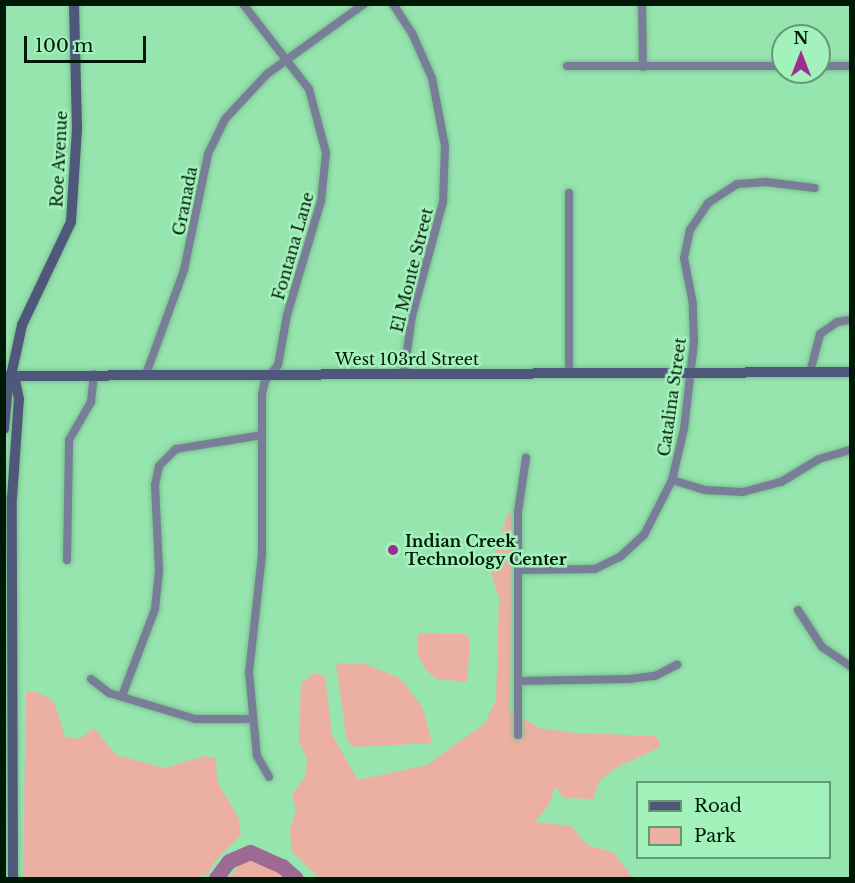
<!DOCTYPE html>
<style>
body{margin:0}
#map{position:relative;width:855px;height:883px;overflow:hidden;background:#96e4ae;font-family:"Libre Baskerville",serif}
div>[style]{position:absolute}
.green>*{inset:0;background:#ecb0a2}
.river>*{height:15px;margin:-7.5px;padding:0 7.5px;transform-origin:7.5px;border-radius:7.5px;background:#9d6a93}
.roads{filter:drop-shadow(0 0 2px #7bbf90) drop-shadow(0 0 2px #7bbf90)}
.minor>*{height:8px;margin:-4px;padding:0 4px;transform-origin:4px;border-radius:4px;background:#787e97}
.secondary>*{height:10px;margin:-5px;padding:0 5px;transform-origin:5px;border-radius:5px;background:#4f577b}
.dots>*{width:16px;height:16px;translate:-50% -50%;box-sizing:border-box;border:3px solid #a3f1bb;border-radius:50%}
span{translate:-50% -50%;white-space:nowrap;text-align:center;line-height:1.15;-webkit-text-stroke:5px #a3f1bb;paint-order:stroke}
.street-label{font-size:16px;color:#001806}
.poi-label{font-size:16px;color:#001806;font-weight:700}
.left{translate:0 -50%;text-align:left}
.frame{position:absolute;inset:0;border:6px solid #001806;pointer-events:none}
.legend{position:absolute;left:636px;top:781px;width:195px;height:78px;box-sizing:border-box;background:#a3f1bb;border:2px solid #629a73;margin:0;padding:8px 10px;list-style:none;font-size:18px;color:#001806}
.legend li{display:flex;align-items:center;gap:12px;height:30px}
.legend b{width:30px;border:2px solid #629a73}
.north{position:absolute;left:771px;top:24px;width:60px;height:60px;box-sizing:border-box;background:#a3f1bb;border:2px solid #629a73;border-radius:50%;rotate:0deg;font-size:16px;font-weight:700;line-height:24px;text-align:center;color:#001806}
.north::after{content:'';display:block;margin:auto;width:21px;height:27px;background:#9c2e8e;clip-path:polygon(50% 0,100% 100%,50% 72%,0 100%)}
.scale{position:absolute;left:24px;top:36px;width:122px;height:27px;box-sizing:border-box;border:3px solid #001806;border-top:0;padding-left:8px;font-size:18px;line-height:21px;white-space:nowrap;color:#001806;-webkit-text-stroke:4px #a3f1bb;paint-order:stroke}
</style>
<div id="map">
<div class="green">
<div style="clip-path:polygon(509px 510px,512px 519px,510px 711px,539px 728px,575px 733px,656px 736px,661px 747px,617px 767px,599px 781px,593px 799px,563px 798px,556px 786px,548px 806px,535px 822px,571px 826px,587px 845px,613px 852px,633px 878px,319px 878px,292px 852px,290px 829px,296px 810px,292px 795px,305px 776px,307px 759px,299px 741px,301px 683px,314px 673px,325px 676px,332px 735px,358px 780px,427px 765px,485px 723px,496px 700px,499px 598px,490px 570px)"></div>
<div style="clip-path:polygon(418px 633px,465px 634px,470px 640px,467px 682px,436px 679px,425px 669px,417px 653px)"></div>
<div style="clip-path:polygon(336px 663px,366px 664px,401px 679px,423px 708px,432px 743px,354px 747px,347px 741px)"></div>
<div style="clip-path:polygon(26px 691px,40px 693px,54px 702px,65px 737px,79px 739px,94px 728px,116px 755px,165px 768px,204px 756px,216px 758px,217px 781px,239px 819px,241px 835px,215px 861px,208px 874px,196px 878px,23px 878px)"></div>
<div style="clip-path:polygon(250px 852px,282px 866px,296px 878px,229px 878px)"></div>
</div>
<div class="river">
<div style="left:216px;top:878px;width:21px;rotate:-53deg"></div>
<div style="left:229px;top:861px;width:23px;rotate:-23deg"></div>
<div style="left:250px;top:852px;width:35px;rotate:24deg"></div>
<div style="left:282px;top:866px;width:18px;rotate:41deg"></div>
</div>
<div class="roads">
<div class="minor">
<div style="left:243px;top:4px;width:108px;rotate:52.2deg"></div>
<div style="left:309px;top:89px;width:66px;rotate:75.1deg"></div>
<div style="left:326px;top:153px;width:48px;rotate:95.9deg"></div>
<div style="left:321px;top:201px;width:119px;rotate:106.6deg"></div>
<div style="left:287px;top:315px;width:51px;rotate:100.2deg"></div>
<div style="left:278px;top:365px;width:21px;rotate:129deg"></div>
<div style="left:265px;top:381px;width:13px;rotate:103deg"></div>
<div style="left:262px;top:394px;width:161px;rotate:90deg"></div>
<div style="left:262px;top:555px;width:118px;rotate:96.3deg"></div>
<div style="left:249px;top:672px;width:84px;rotate:84.6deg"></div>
<div style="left:257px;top:756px;width:24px;rotate:60deg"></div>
<div style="left:393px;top:4px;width:35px;rotate:57deg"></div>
<div style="left:412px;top:33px;width:49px;rotate:66deg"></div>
<div style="left:432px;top:78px;width:69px;rotate:79.2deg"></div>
<div style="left:445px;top:146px;width:56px;rotate:92deg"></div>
<div style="left:443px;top:202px;width:118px;rotate:105.2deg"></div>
<div style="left:412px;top:316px;width:58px;rotate:98deg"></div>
<div style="left:642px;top:4px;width:63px;rotate:89.1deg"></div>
<div style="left:567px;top:66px;width:216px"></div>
<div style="left:819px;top:66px;width:31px"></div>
<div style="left:569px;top:193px;width:179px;rotate:90deg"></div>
<div style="left:810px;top:372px;width:39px;rotate:-75deg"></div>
<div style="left:820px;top:334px;width:21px;rotate:-35deg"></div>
<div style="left:837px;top:322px;width:13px;rotate:-9deg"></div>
<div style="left:146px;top:374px;width:111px;rotate:-69.9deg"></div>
<div style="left:184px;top:270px;width:118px;rotate:-78.3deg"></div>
<div style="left:208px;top:154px;width:39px;rotate:-64deg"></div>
<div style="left:225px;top:119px;width:62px;rotate:-47deg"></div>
<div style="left:267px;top:74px;width:120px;rotate:-35.8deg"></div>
<div style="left:672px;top:480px;width:34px;rotate:17deg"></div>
<div style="left:705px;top:490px;width:38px;rotate:3deg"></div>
<div style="left:743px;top:492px;width:39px;rotate:-15deg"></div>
<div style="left:781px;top:482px;width:44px;rotate:-31.2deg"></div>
<div style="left:819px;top:459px;width:32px;rotate:-16deg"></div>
<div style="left:67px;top:560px;width:120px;rotate:-89deg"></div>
<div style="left:69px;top:440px;width:44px;rotate:-59.9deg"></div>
<div style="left:91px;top:402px;width:28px;rotate:-84deg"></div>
<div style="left:519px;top:570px;width:76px;rotate:-0.8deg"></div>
<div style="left:595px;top:569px;width:28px;rotate:-26deg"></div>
<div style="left:620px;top:557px;width:33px;rotate:-43deg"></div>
<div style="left:644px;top:535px;width:62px;rotate:-63deg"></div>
<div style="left:672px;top:480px;width:52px;rotate:-76.8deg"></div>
<div style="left:684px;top:429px;width:88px;rotate:-83.4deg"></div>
<div style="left:694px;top:342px;width:38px;rotate:-92deg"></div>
<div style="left:693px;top:304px;width:47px;rotate:-101.1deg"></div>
<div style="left:684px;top:258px;width:29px;rotate:-78deg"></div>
<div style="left:690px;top:230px;width:32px;rotate:-56deg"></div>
<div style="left:708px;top:203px;width:35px;rotate:-33deg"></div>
<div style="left:737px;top:184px;width:29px;rotate:-4deg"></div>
<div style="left:766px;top:182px;width:49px;rotate:7deg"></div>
<div style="left:798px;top:610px;width:44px;rotate:57deg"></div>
<div style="left:822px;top:647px;width:34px;rotate:34deg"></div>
<div style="left:91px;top:679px;width:23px;rotate:38deg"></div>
<div style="left:109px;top:693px;width:90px;rotate:16.8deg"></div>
<div style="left:195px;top:719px;width:57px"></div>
<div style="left:518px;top:681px;width:111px;rotate:-1deg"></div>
<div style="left:629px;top:679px;width:26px;rotate:-7deg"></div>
<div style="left:655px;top:676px;width:25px;rotate:-27deg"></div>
<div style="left:122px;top:696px;width:93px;rotate:-69.2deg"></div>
<div style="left:155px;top:609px;width:39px;rotate:-84deg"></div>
<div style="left:159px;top:570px;width:85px;rotate:-92.7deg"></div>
<div style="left:155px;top:485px;width:19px;rotate:-78deg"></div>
<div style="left:159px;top:466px;width:24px;rotate:-45deg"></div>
<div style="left:176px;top:449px;width:87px;rotate:-9.2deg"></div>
<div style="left:518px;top:735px;width:223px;rotate:-90deg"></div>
<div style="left:518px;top:512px;width:55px;rotate:-81.6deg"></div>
</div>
<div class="secondary">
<div style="left:4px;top:376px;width:846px;rotate:-0.27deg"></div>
<div style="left:4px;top:429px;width:35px;rotate:-85deg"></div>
<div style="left:7px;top:394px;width:71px;rotate:-77.7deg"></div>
<div style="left:22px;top:325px;width:114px;rotate:-64.6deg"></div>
<div style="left:71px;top:222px;width:94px;rotate:-86.3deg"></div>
<div style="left:77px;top:128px;width:124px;rotate:-91.4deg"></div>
<div style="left:13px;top:878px;width:380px;rotate:-90.2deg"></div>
<div style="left:12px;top:498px;width:99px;rotate:-86deg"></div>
<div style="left:19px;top:399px;width:24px;rotate:-102deg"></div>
</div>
</div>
<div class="dots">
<div style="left:393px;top:550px;background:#9c2e8e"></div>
</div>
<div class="street-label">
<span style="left:59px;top:159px;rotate:-87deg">Roe Avenue</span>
<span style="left:185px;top:201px;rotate:-79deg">Granada</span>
<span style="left:293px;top:246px;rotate:-74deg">Fontana Lane</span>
<span style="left:412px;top:270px;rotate:-76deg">El Monte Street</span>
<span style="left:407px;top:359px">West 103rd Street</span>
<span style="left:672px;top:397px;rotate:-82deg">Catalina Street</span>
</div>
<div class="poi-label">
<span class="left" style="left:405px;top:550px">Indian Creek<br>Technology Center</span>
</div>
<div class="frame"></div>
<ul class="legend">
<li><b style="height:8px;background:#4f577b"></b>Road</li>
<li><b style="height:16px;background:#ecb0a2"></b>Park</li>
</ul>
<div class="north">N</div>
<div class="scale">100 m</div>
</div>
